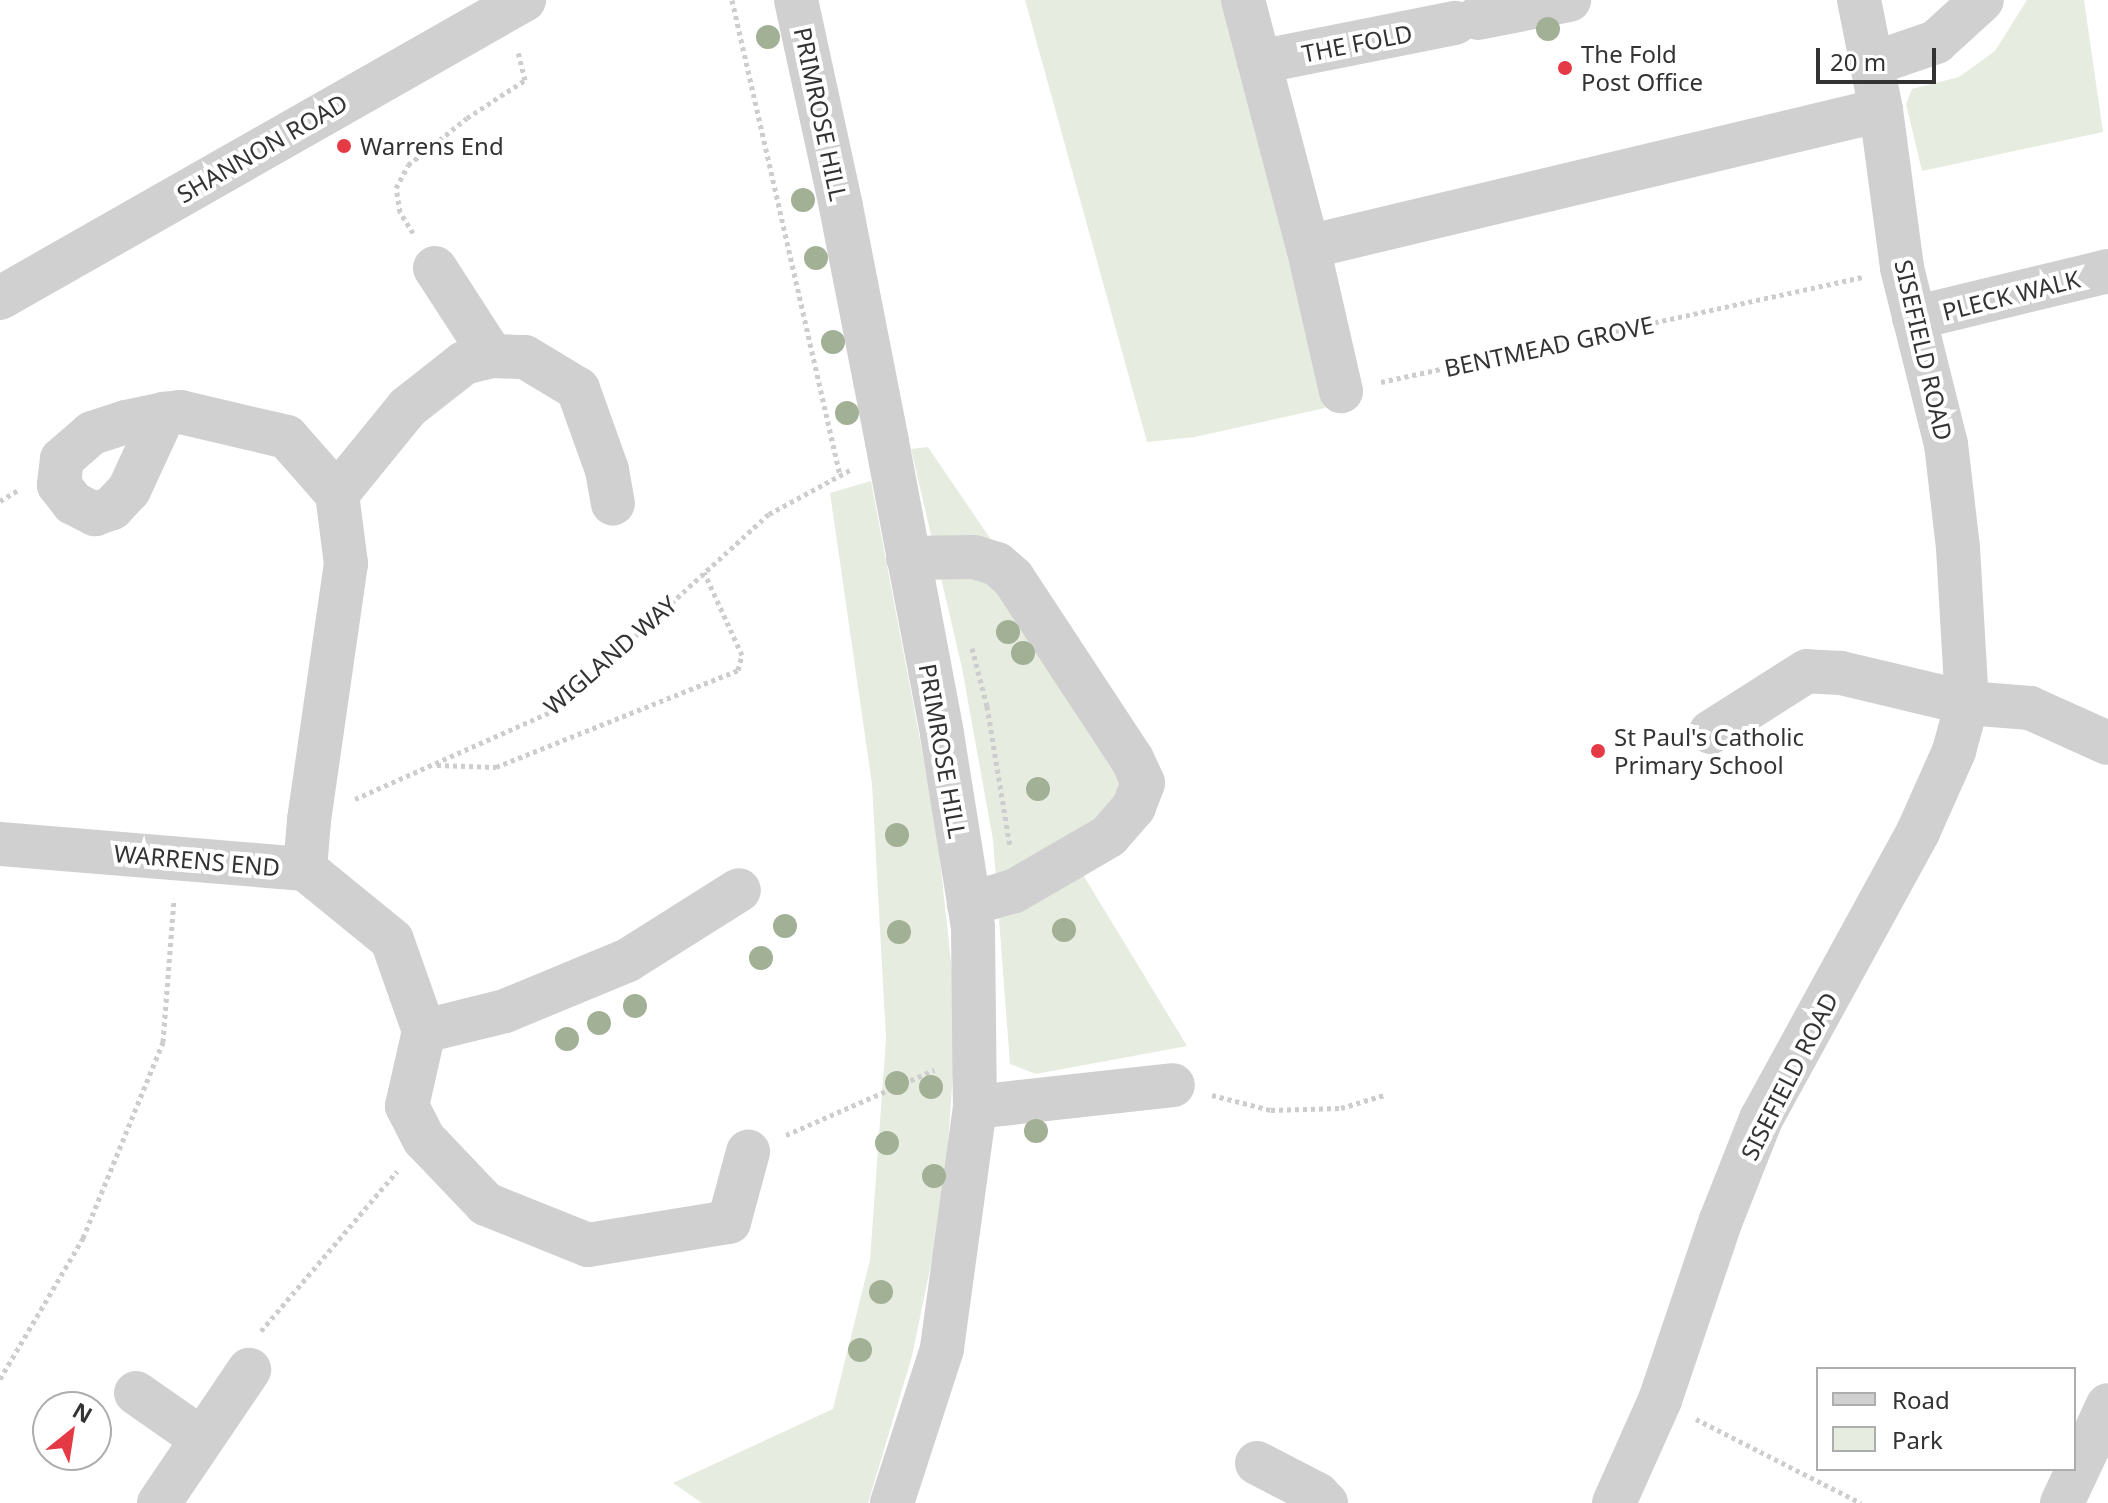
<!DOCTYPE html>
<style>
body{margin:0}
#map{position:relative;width:2108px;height:1503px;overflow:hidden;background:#fff;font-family:"Noto Sans",sans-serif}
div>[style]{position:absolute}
.green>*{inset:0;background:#e6ecdf}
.path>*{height:5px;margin-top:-2.5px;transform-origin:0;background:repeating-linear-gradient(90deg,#cdcdcd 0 4px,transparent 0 8px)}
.minor>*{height:44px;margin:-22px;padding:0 22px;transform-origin:22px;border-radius:22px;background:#d0d0d0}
.trees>*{width:24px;height:24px;margin:-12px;border-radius:50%;background:#a2b095}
.dots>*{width:22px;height:22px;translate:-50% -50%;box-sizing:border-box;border:4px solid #fff;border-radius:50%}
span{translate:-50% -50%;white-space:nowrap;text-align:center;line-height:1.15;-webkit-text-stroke:8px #fff;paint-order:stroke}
.street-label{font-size:24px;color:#333}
.poi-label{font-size:24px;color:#333}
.left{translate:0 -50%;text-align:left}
.legend{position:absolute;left:1816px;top:1367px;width:260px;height:104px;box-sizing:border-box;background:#fff;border:2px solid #adadad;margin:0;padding:10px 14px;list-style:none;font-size:24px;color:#333}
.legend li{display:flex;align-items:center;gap:16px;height:40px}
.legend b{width:40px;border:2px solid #adadad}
.north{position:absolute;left:32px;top:1391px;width:80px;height:80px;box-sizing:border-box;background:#fff;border:2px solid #adadad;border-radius:50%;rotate:30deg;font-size:22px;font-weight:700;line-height:32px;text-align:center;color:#333}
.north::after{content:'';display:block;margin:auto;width:28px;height:36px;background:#e63946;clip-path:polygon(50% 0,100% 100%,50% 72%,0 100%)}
.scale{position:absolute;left:1816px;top:48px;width:120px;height:36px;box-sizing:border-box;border:4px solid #333;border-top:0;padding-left:10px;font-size:24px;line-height:28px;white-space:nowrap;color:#333;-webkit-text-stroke:6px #fff;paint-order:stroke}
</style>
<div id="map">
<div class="green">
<div style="clip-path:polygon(1025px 0,1224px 0,1325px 408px,1195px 437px,1147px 442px)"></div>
<div style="clip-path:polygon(2027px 0,2084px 0,2103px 132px,1922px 171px,1906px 104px,1912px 89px,1959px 77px,1995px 51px)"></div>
<div style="clip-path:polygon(928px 447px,1152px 777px,1071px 855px,1187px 1046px,1036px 1074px,1010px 1064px,993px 840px,962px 668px,911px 449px)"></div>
<div style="clip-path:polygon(871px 481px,936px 824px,957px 1017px,944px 1201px,912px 1356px,868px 1503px,702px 1503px,673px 1483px,833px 1409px,870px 1260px,886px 1039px,872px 784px,830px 493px)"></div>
</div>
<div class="path">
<div style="left:732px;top:0;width:486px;rotate:77.2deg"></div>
<div style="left:413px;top:233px;width:25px;rotate:-122deg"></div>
<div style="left:400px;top:212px;width:24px;rotate:-99deg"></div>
<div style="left:396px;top:188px;width:26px;rotate:-62deg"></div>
<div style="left:408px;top:165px;width:75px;rotate:-38.5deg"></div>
<div style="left:467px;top:118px;width:69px;rotate:-33.2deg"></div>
<div style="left:525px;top:80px;width:30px;rotate:-104deg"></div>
<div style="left:1381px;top:382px;width:494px;rotate:-12.3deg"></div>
<div style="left:0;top:501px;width:23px;rotate:-31deg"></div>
<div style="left:972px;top:648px;width:60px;rotate:75.5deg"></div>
<div style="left:987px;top:706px;width:143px;rotate:80.7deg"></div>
<div style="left:437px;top:765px;width:59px;rotate:1.9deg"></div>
<div style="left:496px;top:767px;width:261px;rotate:-21.8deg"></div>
<div style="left:738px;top:670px;width:16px;rotate:-75deg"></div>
<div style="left:742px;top:655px;width:91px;rotate:-114.6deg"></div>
<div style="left:355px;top:799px;width:217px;rotate:-24deg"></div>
<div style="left:553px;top:711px;width:292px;rotate:-42.4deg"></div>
<div style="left:769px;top:514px;width:92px;rotate:-28.5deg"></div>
<div style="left:1212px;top:1095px;width:61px;rotate:14.3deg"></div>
<div style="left:1271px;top:1110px;width:70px;rotate:-1.6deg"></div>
<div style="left:1341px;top:1108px;width:45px;rotate:-16.8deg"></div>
<div style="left:786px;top:1135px;width:162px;rotate:-23.7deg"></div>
<div style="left:261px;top:1331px;width:210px;rotate:-49.6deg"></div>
<div style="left:0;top:1379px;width:164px;rotate:-59.5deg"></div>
<div style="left:83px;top:1238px;width:212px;rotate:-67.8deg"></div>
<div style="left:163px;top:1042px;width:144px;rotate:-85.6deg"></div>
<div style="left:1696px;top:1419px;width:185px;rotate:27deg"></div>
</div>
<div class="minor">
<div style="left:796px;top:0;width:212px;rotate:77.7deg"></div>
<div style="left:841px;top:207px;width:239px;rotate:78.9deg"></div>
<div style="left:887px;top:442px;width:297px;rotate:79.3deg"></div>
<div style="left:942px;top:734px;width:195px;rotate:80.9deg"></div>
<div style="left:973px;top:927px;width:180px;rotate:89.4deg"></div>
<div style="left:975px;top:1107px;width:244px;rotate:97.8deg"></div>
<div style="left:942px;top:1349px;width:162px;rotate:108deg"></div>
<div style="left:1243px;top:0;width:255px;rotate:75.3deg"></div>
<div style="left:1308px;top:247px;width:148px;rotate:77.1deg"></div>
<div style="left:1859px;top:0;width:112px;rotate:78.7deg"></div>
<div style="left:1881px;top:110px;width:159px;rotate:82.4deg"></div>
<div style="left:1902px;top:268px;width:181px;rotate:76deg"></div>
<div style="left:1946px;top:444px;width:105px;rotate:83.4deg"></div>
<div style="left:1958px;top:548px;width:155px;rotate:86.7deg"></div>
<div style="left:1967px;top:703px;width:63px;rotate:4.5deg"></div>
<div style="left:2030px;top:708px;width:85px;rotate:24.2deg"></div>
<div style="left:1478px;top:18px;width:93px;rotate:-11.2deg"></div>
<div style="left:1259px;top:62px;width:200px;rotate:-11.3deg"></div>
<div style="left:1872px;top:64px;width:68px;rotate:-19deg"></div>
<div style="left:1936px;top:42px;width:62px;rotate:-42.4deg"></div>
<div style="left:1308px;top:247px;width:589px;rotate:-13.45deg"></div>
<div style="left:435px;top:268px;width:105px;rotate:57.1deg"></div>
<div style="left:0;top:298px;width:603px;rotate:-29.63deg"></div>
<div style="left:1914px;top:318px;width:200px;rotate:-13.6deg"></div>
<div style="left:337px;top:494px;width:112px;rotate:-50.8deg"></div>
<div style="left:408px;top:407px;width:71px;rotate:-38.2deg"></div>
<div style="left:464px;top:363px;width:29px;rotate:-14deg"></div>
<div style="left:492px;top:356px;width:33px;rotate:2deg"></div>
<div style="left:525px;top:357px;width:62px;rotate:31.1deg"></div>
<div style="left:578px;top:389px;width:86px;rotate:70.3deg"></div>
<div style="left:607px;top:470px;width:34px;rotate:80deg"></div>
<div style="left:908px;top:558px;width:66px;rotate:-0.9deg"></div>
<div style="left:974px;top:557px;width:24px;rotate:17deg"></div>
<div style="left:997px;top:564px;width:21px;rotate:41deg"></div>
<div style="left:1013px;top:578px;width:217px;rotate:56.7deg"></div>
<div style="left:1132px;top:759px;width:26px;rotate:65deg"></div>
<div style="left:1143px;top:783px;width:26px;rotate:111deg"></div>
<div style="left:1134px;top:807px;width:38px;rotate:131deg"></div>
<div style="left:1109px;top:836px;width:110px;rotate:149.9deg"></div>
<div style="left:1014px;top:891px;width:47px;rotate:163.9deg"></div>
<div style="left:0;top:844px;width:306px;rotate:4.7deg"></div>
<div style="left:305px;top:869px;width:49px;rotate:-85.3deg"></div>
<div style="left:309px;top:820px;width:259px;rotate:-81.8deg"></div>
<div style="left:346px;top:564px;width:71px;rotate:-97.3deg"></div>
<div style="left:337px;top:494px;width:76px;rotate:-131.3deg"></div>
<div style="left:287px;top:437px;width:110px;rotate:-166.8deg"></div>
<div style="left:180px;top:412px;width:16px;rotate:173deg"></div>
<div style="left:164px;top:414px;width:39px;rotate:168deg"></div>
<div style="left:126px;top:422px;width:36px;rotate:162deg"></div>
<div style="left:92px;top:433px;width:40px;rotate:139deg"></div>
<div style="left:62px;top:459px;width:26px;rotate:97deg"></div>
<div style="left:59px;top:485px;width:23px;rotate:52deg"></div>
<div style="left:73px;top:503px;width:25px;rotate:27deg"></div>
<div style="left:95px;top:514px;width:18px;rotate:-19deg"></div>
<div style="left:112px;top:508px;width:25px;rotate:-47deg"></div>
<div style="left:129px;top:490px;width:84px;rotate:-65.3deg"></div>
<div style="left:305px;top:869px;width:112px;rotate:39.2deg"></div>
<div style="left:392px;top:940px;width:96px;rotate:70.6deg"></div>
<div style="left:424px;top:1031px;width:77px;rotate:102.8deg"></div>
<div style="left:407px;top:1106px;width:37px;rotate:63deg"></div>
<div style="left:424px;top:1139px;width:90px;rotate:46.4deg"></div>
<div style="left:486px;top:1204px;width:110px;rotate:21.9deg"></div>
<div style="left:588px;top:1245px;width:143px;rotate:-9.3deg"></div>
<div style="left:729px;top:1222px;width:73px;rotate:-74.8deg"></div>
<div style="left:424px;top:1031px;width:83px;rotate:-13.9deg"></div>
<div style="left:505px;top:1011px;width:133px;rotate:-22.5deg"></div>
<div style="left:628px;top:960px;width:131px;rotate:-32.2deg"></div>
<div style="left:975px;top:1107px;width:199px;rotate:-6.3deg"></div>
<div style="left:136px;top:1393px;width:80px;rotate:34.9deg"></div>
<div style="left:1257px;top:1463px;width:68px;rotate:27.3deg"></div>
<div style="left:1317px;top:1494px;width:13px;rotate:45deg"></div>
<div style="left:159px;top:1503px;width:161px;rotate:-55.9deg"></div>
<div style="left:1614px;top:1503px;width:113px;rotate:-65.9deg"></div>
<div style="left:1660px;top:1400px;width:190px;rotate:-71.3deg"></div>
<div style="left:1721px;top:1220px;width:109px;rotate:-68.4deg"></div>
<div style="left:1761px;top:1119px;width:327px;rotate:-61.3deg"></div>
<div style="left:1918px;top:832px;width:89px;rotate:-66deg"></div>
<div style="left:1954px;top:751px;width:50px;rotate:-74.8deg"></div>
<div style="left:1967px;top:703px;width:130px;rotate:-166.6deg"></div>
<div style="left:1841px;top:673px;width:34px;rotate:-177deg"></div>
<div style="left:1807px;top:671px;width:114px;rotate:147.6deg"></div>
<div style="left:2062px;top:1503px;width:108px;rotate:-64.9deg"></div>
</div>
<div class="trees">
<div style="left:1548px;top:29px"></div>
<div style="left:768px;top:37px"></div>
<div style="left:803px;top:200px"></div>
<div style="left:816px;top:258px"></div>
<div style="left:833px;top:342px"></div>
<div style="left:847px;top:413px"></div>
<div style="left:1008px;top:632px"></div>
<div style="left:1023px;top:653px"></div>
<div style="left:1038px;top:789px"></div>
<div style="left:897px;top:835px"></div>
<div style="left:785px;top:926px"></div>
<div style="left:1064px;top:930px"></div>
<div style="left:899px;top:932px"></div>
<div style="left:761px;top:958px"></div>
<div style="left:635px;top:1006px"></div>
<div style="left:599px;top:1023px"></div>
<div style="left:567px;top:1039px"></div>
<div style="left:897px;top:1083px"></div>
<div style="left:931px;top:1087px"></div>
<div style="left:1036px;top:1131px"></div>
<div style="left:887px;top:1143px"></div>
<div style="left:934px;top:1176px"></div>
<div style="left:881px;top:1292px"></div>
<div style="left:860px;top:1350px"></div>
</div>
<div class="dots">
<div style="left:1565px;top:68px;background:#e63946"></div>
<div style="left:344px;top:146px;background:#e63946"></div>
<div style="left:1598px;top:751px;background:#e63946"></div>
</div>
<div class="street-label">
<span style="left:1357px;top:43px;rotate:-11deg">THE FOLD</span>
<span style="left:821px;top:114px;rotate:78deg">PRIMROSE HILL</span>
<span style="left:262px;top:148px;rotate:-30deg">SHANNON ROAD</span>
<span style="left:2011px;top:295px;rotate:-14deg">PLECK WALK</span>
<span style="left:1549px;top:346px;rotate:-12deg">BENTMEAD GROVE</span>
<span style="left:1924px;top:350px;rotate:77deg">SISEFIELD ROAD</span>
<span style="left:610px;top:655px;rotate:-41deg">WIGLAND WAY</span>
<span style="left:943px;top:751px;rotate:80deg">PRIMROSE HILL</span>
<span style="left:197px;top:860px;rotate:5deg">WARRENS END</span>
<span style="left:1789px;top:1076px;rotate:-63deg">SISEFIELD ROAD</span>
</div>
<div class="poi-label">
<span class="left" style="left:1581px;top:68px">The Fold<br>Post Office</span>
<span class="left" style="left:360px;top:146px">Warrens End</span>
<span class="left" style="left:1614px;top:751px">St Paul's Catholic<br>Primary School</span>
</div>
<ul class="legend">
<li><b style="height:10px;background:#d0d0d0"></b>Road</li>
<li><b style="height:22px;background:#e6ecdf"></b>Park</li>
</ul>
<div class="north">N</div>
<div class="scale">20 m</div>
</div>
